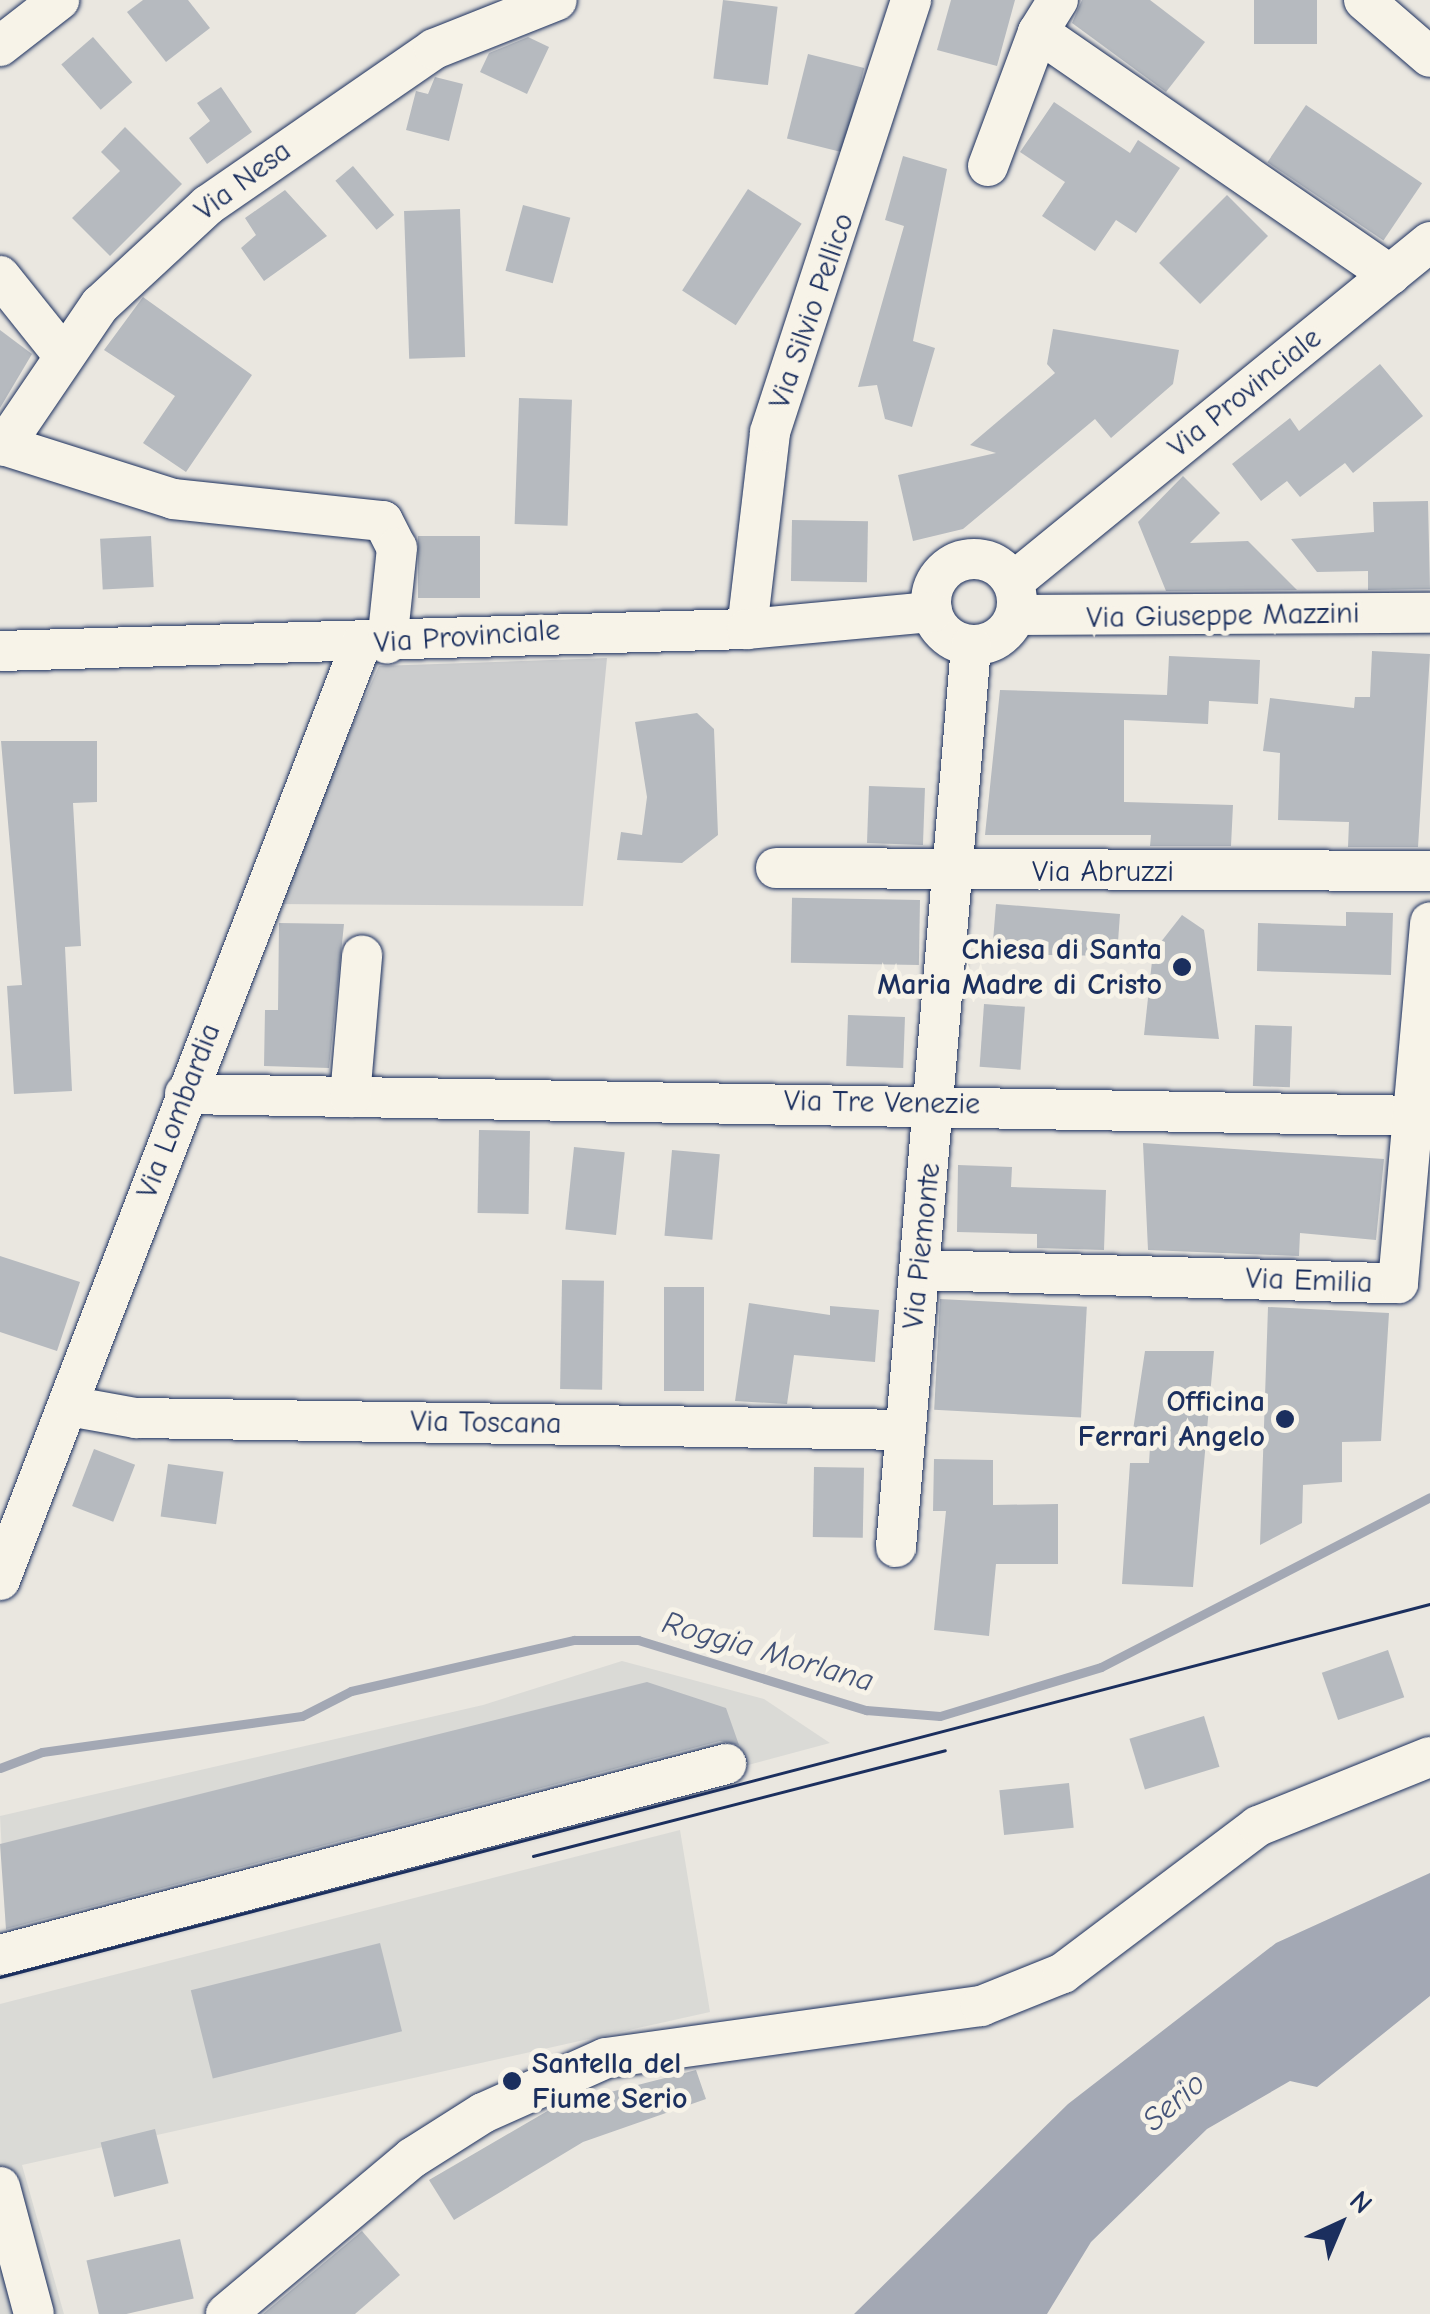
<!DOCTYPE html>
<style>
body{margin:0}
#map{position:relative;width:1430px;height:2314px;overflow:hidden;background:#eae7e0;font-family:"Comic Neue",sans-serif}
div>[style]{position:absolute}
.built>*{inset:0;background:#dadad6}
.green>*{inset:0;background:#cbcccd}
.water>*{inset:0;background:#a3a8b4}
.stream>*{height:9px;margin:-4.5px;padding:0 4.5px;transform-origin:4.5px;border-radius:4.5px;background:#a3a8b4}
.building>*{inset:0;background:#b6babf;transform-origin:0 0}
.roads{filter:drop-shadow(0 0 2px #1b2f5e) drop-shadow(0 0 2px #1b2f5e)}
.minor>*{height:40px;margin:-20px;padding:0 20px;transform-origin:20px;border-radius:20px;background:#f7f3e8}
.minor>.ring{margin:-20px;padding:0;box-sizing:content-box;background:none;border:40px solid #f7f3e8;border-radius:50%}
.tram>*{height:2.5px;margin:-1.25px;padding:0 1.25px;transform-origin:1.25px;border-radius:1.25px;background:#1b2f5e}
.dots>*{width:28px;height:28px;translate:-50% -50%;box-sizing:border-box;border:5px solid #f7f3e8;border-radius:50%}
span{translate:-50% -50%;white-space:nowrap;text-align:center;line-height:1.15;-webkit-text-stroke:10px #f7f3e8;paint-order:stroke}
.street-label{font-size:30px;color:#1b2f5e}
.poi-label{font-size:30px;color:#1b2f5e;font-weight:700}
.right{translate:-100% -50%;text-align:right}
.left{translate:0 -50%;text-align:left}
.water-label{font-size:32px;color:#445378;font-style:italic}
.north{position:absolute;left:1290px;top:2174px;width:100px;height:100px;-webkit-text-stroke:8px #f7f3e8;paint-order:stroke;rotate:44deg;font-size:28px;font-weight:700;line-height:40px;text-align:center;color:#1b2f5e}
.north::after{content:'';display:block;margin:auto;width:35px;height:45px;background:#1b2f5e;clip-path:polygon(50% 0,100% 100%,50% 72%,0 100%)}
</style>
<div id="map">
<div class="built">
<div style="clip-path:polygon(622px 1661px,764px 1699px,830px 1743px,8px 1964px,0 1816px,483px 1705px)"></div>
<div style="clip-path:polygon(680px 1830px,710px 2012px,22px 2165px,64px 2314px,0 2314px,0 2004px)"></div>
</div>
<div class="green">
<div style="clip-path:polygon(607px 658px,583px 906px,272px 904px,379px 666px)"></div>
</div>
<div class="water">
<div style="clip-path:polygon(1430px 1873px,1430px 1996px,1317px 2087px,1290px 2081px,1207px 2129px,1091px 2242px,1047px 2314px,854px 2314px,1068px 2104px,1276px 1943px)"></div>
</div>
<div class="stream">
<div style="left:0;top:1768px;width:45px;rotate:-20.9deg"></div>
<div style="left:42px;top:1752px;width:262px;rotate:-7.9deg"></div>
<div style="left:302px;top:1716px;width:55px;rotate:-27deg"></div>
<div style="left:351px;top:1691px;width:229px;rotate:-12.9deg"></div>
<div style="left:574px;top:1640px;width:64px"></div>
<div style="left:638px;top:1640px;width:239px;rotate:17.1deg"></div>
<div style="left:866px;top:1710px;width:74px;rotate:4.6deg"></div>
<div style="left:940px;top:1716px;width:168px;rotate:-16.9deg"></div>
<div style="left:1101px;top:1667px;width:370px;rotate:-27.3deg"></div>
</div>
<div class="building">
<div style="clip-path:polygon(143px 0,188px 0,210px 28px,166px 62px,127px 12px)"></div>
<div style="left:723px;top:0;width:55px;height:79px;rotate:7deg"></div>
<div style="clip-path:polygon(951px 0,1015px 0,997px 66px,937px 50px)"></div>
<div style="clip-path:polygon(1082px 0,1150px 0,1205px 42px,1166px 92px,1072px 23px)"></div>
<div style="left:1254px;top:0;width:63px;height:44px"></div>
<div style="left:93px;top:37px;width:60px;height:42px;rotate:49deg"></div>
<div style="clip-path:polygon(528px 37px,549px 47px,527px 94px,480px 72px,489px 53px)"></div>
<div style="left:808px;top:54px;width:58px;height:87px;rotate:14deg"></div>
<div style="clip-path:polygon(435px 77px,463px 84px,449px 141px,406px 130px,416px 91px,428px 94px)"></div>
<div style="clip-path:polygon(221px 87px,252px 132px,207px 164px,189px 138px,210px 121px,197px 103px)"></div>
<div style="clip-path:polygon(1054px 102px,1130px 153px,1138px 140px,1180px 168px,1136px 233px,1116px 220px,1095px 251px,1042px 216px,1065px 182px,1020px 152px)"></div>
<div style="left:1306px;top:105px;width:140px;height:69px;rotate:34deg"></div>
<div style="clip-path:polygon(125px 127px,182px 184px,110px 256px,72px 218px,120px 171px,101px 152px)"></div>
<div style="clip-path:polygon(903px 156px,947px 169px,913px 341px,935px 348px,912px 427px,885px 419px,877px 385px,858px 387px,904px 226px,885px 220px)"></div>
<div style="left:353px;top:166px;width:64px;height:23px;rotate:50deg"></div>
<div style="left:748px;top:189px;width:64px;height:121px;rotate:33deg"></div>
<div style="clip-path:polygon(285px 190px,327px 236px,264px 281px,241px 248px,256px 235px,245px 218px)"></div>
<div style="left:1227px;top:195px;width:58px;height:96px;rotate:45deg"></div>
<div style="left:523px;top:205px;width:49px;height:68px;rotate:15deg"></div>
<div style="left:460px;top:209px;width:148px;height:56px;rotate:88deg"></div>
<div style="clip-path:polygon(143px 297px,252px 375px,186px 472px,143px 443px,175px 396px,104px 350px)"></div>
<div style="clip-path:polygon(1053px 329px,1179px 350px,1173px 384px,1111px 438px,1095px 419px,963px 529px,913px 541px,898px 475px,996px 453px,970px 445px,1055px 373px,1047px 364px)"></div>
<div style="clip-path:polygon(0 330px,32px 354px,0 408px)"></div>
<div style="clip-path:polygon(1380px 364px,1423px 416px,1353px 473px,1345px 463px,1300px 497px,1287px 481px,1261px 501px,1232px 464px,1290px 418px,1299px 431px)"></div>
<div style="left:519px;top:398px;width:53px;height:126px;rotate:2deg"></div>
<div style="clip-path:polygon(1183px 476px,1220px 513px,1190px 543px,1248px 541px,1297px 590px,1166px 591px,1138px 522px)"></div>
<div style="clip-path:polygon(1428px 501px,1430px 589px,1368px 590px,1368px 571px,1317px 572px,1291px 539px,1374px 532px,1373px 502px)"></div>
<div style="left:792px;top:520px;width:76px;height:61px;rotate:1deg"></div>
<div style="left:151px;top:536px;width:51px;height:51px;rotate:87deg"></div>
<div style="left:418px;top:536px;width:62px;height:62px"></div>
<div style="clip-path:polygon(1372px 651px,1430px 654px,1418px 847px,1348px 847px,1349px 822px,1278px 820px,1280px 753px,1263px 751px,1270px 698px,1354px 708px,1355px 697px,1370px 697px)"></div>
<div style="clip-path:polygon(1169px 656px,1260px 660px,1258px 704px,1209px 701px,1208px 724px,1124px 720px,1124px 802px,1233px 805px,1231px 846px,1150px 846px,1151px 835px,985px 835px,1000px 690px,1167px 695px)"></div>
<div style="clip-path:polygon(697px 713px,714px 729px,718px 835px,682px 863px,617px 860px,621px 832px,642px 835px,647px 797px,635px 722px)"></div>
<div style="clip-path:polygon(1px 741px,97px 741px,97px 802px,73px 803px,81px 946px,65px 947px,72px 1091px,14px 1094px,7px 986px,22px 985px)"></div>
<div style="left:869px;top:786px;width:56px;height:57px;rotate:2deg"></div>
<div style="left:920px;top:900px;width:65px;height:128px;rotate:91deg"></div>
<div style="clip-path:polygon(996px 904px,1120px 914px,1117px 956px,992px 954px)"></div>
<div style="clip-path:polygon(1346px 912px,1393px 913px,1391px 975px,1257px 971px,1258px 923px,1346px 926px)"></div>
<div style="clip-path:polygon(1182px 915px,1204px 930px,1219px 1039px,1144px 1035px,1153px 952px)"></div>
<div style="clip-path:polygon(279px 923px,344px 924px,329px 1068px,264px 1066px,265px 1010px,278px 1010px)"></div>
<div style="left:984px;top:1004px;width:41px;height:63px;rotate:4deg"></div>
<div style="left:848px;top:1015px;width:57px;height:51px;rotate:2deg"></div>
<div style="left:1255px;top:1025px;width:37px;height:61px;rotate:2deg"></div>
<div style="left:479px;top:1130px;width:51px;height:83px;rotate:1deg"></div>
<div style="clip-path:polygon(1143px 1143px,1384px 1159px,1376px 1240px,1300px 1233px,1299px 1256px,1148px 1250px)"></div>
<div style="left:574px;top:1147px;width:51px;height:83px;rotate:6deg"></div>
<div style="left:672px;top:1150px;width:48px;height:86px;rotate:5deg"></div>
<div style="clip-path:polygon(958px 1165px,1012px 1167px,1011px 1187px,1106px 1190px,1104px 1250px,1037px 1248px,1037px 1234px,957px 1232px)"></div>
<div style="clip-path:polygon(0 1256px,80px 1282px,57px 1351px,0 1332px)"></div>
<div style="left:562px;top:1280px;width:42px;height:109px;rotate:1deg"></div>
<div style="left:664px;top:1287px;width:40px;height:104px"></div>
<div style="left:940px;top:1299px;width:147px;height:111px;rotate:3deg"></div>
<div style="clip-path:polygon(749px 1303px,830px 1315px,830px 1306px,879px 1310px,875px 1362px,794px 1355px,787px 1404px,735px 1401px)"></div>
<div style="clip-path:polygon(1268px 1307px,1389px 1313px,1381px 1441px,1342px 1442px,1342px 1482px,1303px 1485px,1302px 1523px,1260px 1545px)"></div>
<div style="clip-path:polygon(1145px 1351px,1214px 1351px,1193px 1587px,1122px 1584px,1130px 1463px,1149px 1463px,1151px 1432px,1133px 1430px)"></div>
<div style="left:94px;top:1449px;width:44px;height:61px;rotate:21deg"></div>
<div style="clip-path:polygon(934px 1459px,993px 1460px,993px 1505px,1058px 1504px,1058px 1564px,996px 1564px,989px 1636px,934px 1630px,946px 1511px,933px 1511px)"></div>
<div style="left:168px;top:1464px;width:56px;height:53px;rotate:8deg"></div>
<div style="left:814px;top:1467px;width:50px;height:70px;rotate:1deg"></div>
<div style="left:1388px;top:1650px;width:50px;height:70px;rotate:71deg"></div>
<div style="clip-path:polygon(647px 1682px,726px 1708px,739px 1745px,720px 1741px,6px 1929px,0 1844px)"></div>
<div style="left:1204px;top:1716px;width:53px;height:78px;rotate:73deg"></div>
<div style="left:1069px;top:1783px;width:45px;height:70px;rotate:84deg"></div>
<div style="left:380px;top:1943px;width:91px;height:195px;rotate:76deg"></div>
<div style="clip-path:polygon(696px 2070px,706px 2099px,583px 2142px,454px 2220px,429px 2180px,556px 2106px)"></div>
<div style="left:155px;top:2129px;width:56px;height:56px;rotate:76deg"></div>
<div style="clip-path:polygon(362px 2231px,400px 2275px,355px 2314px,263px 2314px)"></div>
<div style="left:180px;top:2239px;width:61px;height:96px;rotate:77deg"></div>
</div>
<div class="roads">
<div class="minor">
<div style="left:1058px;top:0;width:38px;rotate:122deg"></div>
<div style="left:1038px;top:32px;width:428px;rotate:34.6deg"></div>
<div style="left:1364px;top:0;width:87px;rotate:40.8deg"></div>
<div style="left:0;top:46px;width:75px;rotate:-37.9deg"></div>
<div style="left:988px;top:166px;width:143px;rotate:-69.5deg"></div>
<div style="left:0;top:276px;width:101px;rotate:51.4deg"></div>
<div style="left:0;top:444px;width:182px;rotate:17.6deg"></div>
<div style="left:173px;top:499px;width:211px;rotate:6deg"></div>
<div style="left:383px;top:521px;width:30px;rotate:63deg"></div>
<div style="left:397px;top:548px;width:96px;rotate:96deg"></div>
<div style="left:4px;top:446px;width:171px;rotate:-55.8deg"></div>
<div style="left:100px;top:305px;width:147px;rotate:-42.8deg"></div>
<div style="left:208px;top:205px;width:275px;rotate:-34.6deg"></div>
<div style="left:434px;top:49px;width:132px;rotate:-21.7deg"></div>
<div class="ring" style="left:931px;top:559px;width:46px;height:46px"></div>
<div style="left:1013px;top:582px;width:538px;rotate:-39.19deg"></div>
<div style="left:1016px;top:615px;width:414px;rotate:-0.3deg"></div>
<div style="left:747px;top:629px;width:198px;rotate:-83.3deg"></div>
<div style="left:770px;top:432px;width:454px;rotate:-71.9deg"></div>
<div style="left:0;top:651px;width:747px;rotate:-1.69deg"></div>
<div style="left:747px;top:629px;width:186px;rotate:-5.3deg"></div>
<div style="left:776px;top:868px;width:654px;rotate:0.26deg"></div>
<div style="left:185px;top:1094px;width:1230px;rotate:1.02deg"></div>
<div style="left:350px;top:1097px;width:142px;rotate:-85.1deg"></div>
<div style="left:919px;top:1270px;width:479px;rotate:1.6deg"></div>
<div style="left:1398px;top:1283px;width:362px;rotate:-84.9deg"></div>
<div style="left:69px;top:1406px;width:68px;rotate:10.2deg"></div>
<div style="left:136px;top:1418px;width:769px;rotate:0.89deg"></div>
<div style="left:896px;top:1547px;width:904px;rotate:-85.24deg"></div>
<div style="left:0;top:1580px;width:1003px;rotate:-68.91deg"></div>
<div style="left:0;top:1955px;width:751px;rotate:-14.74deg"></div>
<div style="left:0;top:2187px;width:131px;rotate:75deg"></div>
<div style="left:226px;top:2314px;width:243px;rotate:-40deg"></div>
<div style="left:412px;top:2158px;width:84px;rotate:-32.4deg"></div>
<div style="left:483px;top:2113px;width:135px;rotate:-24.1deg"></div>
<div style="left:606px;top:2058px;width:379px;rotate:-7.9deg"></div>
<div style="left:981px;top:2006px;width:88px;rotate:-21.9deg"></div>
<div style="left:1063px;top:1973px;width:244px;rotate:-37deg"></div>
<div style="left:1258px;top:1826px;width:185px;rotate:-21.9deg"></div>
</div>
</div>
<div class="tram">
<div style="left:533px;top:1856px;width:425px;rotate:-14.4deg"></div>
<div style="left:0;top:1977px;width:1478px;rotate:-14.62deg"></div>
</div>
<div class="dots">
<div style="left:1182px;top:967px;background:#1b2f5e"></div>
<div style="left:1285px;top:1419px;background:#1b2f5e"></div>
<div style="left:512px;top:2081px;background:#1b2f5e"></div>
</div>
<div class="street-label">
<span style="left:243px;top:181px;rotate:-37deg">Via Nesa</span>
<span style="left:812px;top:311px;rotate:-71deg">Via Silvio Pellico</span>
<span style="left:1245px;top:393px;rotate:-39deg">Via Provinciale</span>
<span style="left:1223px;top:616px;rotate:-1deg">Via Giuseppe Mazzini</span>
<span style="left:467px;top:637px;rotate:-4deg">Via Provinciale</span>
<span style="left:1103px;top:872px">Via Abruzzi</span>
<span style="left:882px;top:1103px;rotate:1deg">Via Tre Venezie</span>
<span style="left:179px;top:1111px;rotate:-69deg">Via Lombardia</span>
<span style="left:922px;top:1246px;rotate:-84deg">Via Piemonte</span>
<span style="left:1309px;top:1281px;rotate:2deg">Via Emilia</span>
<span style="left:486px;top:1423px;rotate:1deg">Via Toscana</span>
</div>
<div class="poi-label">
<span class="right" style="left:1162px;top:967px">Chiesa di Santa<br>Maria Madre di Cristo</span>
<span class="right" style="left:1265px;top:1419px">Officina<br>Ferrari Angelo</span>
<span class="left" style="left:532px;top:2081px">Santella del<br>Fiume Serio</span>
</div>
<div class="water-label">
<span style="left:768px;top:1652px;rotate:16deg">Roggia Morlana</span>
<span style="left:1174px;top:2102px;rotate:-41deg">Serio</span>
</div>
<div class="north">N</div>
</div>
